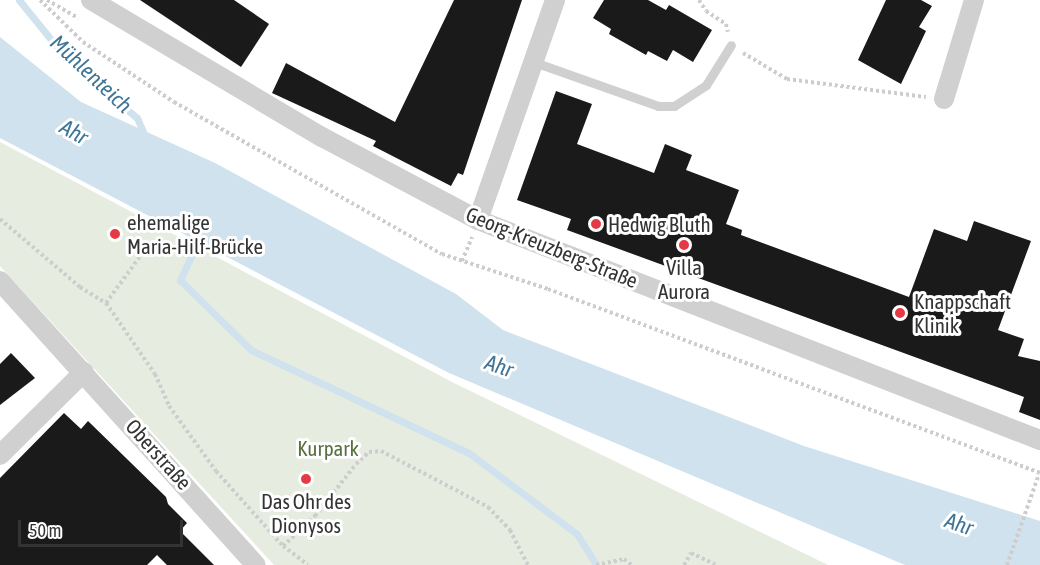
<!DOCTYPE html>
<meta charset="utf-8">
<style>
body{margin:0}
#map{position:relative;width:1040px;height:565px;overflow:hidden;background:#fff;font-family:"Asap Condensed",sans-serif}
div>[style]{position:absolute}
.green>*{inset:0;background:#e6ecdf}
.water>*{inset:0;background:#cfe2ee}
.stream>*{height:7px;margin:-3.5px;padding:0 3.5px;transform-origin:3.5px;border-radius:3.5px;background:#cfe2ee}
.building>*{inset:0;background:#1a1a1a}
.path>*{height:4px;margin-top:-2px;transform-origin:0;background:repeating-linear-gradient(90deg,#cdcdcd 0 3px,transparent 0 6px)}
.lane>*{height:9px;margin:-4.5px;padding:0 4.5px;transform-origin:4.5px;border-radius:4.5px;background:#d0d0d0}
.street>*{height:20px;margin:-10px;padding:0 10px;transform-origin:10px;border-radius:10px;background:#d0d0d0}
.dots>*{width:16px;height:16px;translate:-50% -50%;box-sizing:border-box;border:3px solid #fff;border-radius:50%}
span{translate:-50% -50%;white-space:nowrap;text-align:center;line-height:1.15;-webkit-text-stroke:6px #fff;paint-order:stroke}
.poi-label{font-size:21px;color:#333}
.left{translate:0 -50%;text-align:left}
.street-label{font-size:21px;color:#333}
.park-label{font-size:21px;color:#56703f}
.water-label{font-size:22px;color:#3f7597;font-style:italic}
.scale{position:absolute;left:18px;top:520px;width:165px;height:27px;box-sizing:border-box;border:3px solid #333;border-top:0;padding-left:8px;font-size:18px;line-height:21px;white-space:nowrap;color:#333;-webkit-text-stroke:4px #fff;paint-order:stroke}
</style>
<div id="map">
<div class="green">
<div style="clip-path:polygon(0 142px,450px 381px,828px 565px,274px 565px,0 266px)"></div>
</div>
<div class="water">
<div style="clip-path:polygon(0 37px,81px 102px,215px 163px,456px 294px,503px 330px,804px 446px,1040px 521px,1040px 565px,905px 565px,449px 373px,0 138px)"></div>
</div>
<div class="stream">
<div style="left:19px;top:0;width:75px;rotate:51deg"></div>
<div style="left:66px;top:58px;width:93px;rotate:40.2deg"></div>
<div style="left:137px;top:118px;width:22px;rotate:66deg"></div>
<div style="left:201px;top:235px;width:50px;rotate:115deg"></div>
<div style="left:180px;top:280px;width:100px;rotate:44.6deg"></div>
<div style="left:251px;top:350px;width:241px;rotate:25.3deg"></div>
<div style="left:469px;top:453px;width:135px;rotate:36.9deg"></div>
<div style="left:577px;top:534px;width:36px;rotate:58deg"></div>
</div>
<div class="building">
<div style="clip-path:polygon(140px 0,234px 0,269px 24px,241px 67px)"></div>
<div style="clip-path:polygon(454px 0,522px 0,463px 175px,458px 173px,451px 186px,373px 146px,376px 141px,272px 93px,286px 63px,395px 122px)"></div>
<div style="clip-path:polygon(604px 0,648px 0,666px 10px,669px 5px,712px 30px,693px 62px,673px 50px,667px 61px,648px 51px,646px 55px,609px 34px,611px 29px,593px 18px)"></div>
<div style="clip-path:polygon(886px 0,921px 0,932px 6px,919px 27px,926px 31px,901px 84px,858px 60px)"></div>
<div style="clip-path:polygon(556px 91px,592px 104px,577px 144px,654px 173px,665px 144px,692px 155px,686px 170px,739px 190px,726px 224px,742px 230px,741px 235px,909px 297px,934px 229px,967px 241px,974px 221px,1031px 241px,998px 330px,1024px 339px,1018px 356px,1040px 361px,1040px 420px,1019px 412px,1024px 397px,567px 230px,571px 219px,517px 200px)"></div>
<div style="clip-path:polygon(11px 353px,35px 378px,0 405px,0 364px)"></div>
<div style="clip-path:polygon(64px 413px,81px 429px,88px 421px,166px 497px,168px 504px,187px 523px,180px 531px,214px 565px,167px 565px,157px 555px,147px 565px,0 565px,0 478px)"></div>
</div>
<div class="path">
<div style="left:40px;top:0;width:60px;rotate:44.3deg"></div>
<div style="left:83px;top:42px;width:109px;rotate:33.4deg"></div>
<div style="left:174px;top:102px;width:308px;rotate:29.6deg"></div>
<div style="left:442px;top:254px;width:112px;rotate:18.3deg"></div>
<div style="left:548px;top:289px;width:525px;rotate:20.5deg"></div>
<div style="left:47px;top:0;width:36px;rotate:30deg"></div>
<div style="left:699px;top:0;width:13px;rotate:58deg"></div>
<div style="left:706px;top:11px;width:24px;rotate:33deg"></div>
<div style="left:726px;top:24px;width:8px;rotate:76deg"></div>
<div style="left:743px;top:53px;width:51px;rotate:30.6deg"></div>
<div style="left:787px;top:79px;width:140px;rotate:7.4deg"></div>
<div style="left:0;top:219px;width:105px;rotate:40.4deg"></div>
<div style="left:80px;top:287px;width:31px;rotate:32deg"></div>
<div style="left:106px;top:303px;width:86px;rotate:55.4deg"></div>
<div style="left:155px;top:374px;width:35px;rotate:66deg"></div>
<div style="left:169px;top:406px;width:80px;rotate:54.1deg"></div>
<div style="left:216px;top:471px;width:101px;rotate:48.2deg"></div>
<div style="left:283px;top:546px;width:31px;rotate:37deg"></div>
<div style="left:462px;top:261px;width:26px;rotate:-67deg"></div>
<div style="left:106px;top:303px;width:59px;rotate:-53.9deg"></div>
<div style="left:283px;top:546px;width:44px;rotate:-43.2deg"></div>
<div style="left:315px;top:516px;width:66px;rotate:-51.7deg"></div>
<div style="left:356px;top:464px;width:18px;rotate:-43deg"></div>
<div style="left:369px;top:452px;width:12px;rotate:-5deg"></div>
<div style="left:381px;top:451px;width:121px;rotate:27.6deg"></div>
<div style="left:488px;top:507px;width:32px;rotate:46deg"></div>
<div style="left:510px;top:530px;width:39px;rotate:63deg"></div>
<div style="left:596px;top:565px;width:29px;rotate:-12deg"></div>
<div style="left:624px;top:559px;width:10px;rotate:37deg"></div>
<div style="left:684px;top:565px;width:14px;rotate:-60deg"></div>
<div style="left:691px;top:553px;width:29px;rotate:25deg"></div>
<div style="left:1007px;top:565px;width:96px;rotate:-70.6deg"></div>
</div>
<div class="lane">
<div style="left:534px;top:62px;width:132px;rotate:19.5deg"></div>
<div style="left:658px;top:106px;width:16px"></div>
<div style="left:674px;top:106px;width:38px;rotate:-33deg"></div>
<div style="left:706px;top:85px;width:47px;rotate:-58deg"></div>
</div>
<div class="street">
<div style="left:91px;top:0;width:269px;rotate:30.7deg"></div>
<div style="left:322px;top:137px;width:177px;rotate:28deg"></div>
<div style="left:478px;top:220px;width:604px;rotate:21.38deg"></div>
<div style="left:944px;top:99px;width:103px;rotate:-73.1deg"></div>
<div style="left:478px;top:220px;width:233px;rotate:-70.7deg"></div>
<div style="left:0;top:281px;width:382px;rotate:48deg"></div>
<div style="left:0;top:455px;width:118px;rotate:-44.7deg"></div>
</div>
<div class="dots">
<div style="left:596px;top:224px;background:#e63946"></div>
<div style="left:115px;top:234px;background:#e63946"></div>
<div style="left:684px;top:245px;background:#e63946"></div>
<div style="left:900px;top:313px;background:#e63946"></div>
<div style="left:306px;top:479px;background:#e63946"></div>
</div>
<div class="poi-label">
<span class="left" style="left:127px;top:234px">ehemalige<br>Maria-Hilf-Brücke</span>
<span class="left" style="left:608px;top:224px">Hedwig Bluth</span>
<span style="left:684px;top:279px">Villa<br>Aurora</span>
<span class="left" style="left:914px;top:313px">Knappschaft<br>Klinik</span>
<span style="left:306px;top:513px">Das Ohr des<br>Dionysos</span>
</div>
<div class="street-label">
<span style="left:552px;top:247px;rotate:22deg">Georg-Kreuzberg-Straße</span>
<span style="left:159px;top:454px;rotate:48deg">Oberstraße</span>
</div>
<div class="park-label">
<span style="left:328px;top:448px">Kurpark</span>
</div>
<div class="water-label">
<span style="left:91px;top:74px;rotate:43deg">Mühlenteich</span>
<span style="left:74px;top:132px;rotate:30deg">Ahr</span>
<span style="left:499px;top:366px;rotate:19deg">Ahr</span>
<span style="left:959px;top:524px;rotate:19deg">Ahr</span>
</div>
<div class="scale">50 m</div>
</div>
